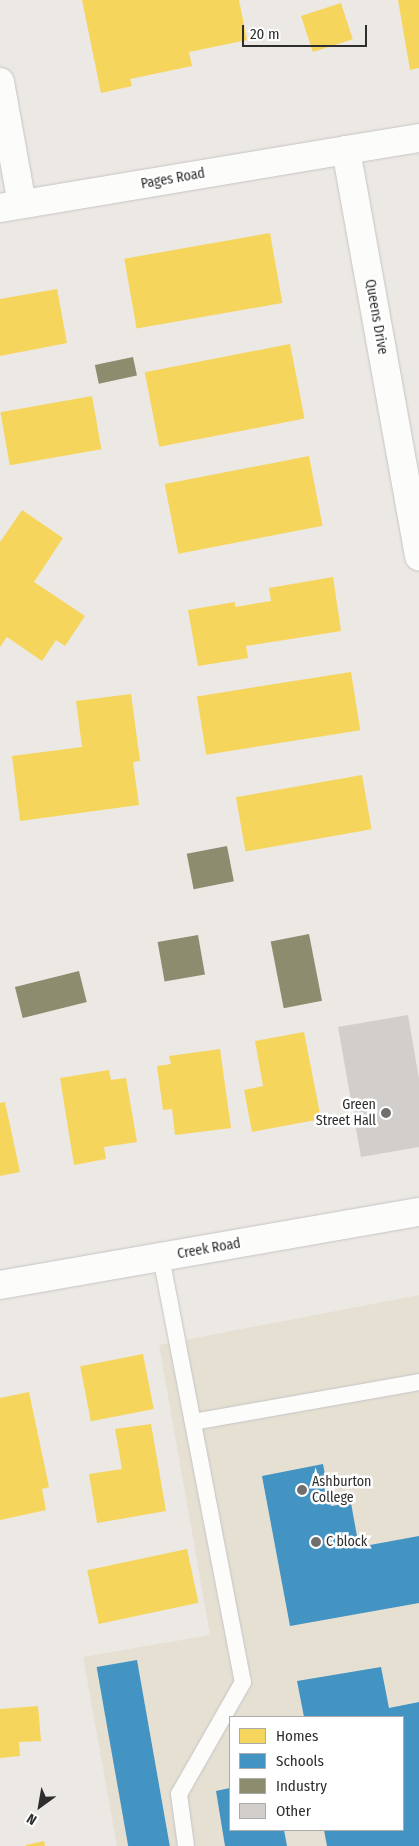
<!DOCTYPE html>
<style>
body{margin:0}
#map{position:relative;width:419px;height:1846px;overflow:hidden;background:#ece8e4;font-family:"Fira Sans Condensed",sans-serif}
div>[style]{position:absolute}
.education>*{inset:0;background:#e6e0d3}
.homes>*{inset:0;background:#f6d55c;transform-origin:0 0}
.schools>*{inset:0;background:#4393c3;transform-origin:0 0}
.industry>*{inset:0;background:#8c8c6e;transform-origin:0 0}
.building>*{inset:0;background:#d1cecb}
.roads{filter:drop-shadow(0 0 1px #c5c4c5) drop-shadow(0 0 1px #c5c4c5)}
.service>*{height:16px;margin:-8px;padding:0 8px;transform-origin:8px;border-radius:8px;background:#fcfcfb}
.minor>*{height:28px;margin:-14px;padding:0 14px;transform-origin:14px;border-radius:14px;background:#fcfcfb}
.dots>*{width:14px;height:14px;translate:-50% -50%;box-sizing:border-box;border:2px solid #fff;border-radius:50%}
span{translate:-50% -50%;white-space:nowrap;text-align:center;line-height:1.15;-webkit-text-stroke:5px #fff;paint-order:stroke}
.street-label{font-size:14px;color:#2e2e2e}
.poi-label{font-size:14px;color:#2e2e2e}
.right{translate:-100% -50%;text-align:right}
.left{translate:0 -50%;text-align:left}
.legend{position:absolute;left:229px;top:1716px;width:175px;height:115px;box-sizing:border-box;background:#fff;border:1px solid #ababab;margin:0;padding:6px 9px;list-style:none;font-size:15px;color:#2e2e2e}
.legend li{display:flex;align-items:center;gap:10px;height:25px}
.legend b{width:25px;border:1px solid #ababab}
.north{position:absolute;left:15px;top:1781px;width:50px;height:50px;-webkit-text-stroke:4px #fff;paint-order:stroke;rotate:212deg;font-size:14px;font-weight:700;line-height:20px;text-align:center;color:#2e2e2e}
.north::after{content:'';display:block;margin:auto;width:18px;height:22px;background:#2e2e2e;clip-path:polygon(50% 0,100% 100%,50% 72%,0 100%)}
.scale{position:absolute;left:242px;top:25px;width:125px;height:22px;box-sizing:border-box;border:2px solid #2e2e2e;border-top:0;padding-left:6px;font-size:15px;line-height:18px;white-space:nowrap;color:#2e2e2e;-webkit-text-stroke:4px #fff;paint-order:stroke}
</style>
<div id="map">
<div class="education">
<div style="clip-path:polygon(evenodd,419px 1295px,419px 1846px,117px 1846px,83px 1657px,210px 1635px,159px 1345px,419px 1295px,230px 1717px,403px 1717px,403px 1830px,230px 1830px,230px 1717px)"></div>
</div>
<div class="homes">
<div style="clip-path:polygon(82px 0,239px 0,247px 40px,189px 52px,192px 66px,130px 79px,132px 86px,101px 93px)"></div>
<div style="clip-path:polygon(398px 0,419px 0,419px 68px,410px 70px)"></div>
<div style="left:341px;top:3px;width:38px;height:42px;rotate:72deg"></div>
<div style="left:270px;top:233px;width:71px;height:148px;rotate:80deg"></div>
<div style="clip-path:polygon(57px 289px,67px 343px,0 356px,0 299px)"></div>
<div style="left:290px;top:344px;width:76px;height:148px;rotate:79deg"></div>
<div style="left:92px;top:396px;width:54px;height:93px;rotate:80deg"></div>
<div style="left:309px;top:456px;width:71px;height:147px;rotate:79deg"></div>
<div style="clip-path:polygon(22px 510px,63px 538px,34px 582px,85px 616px,65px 646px,56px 640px,42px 661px,7px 637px,0 647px,0 542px)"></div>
<div style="clip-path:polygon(333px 577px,341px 631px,246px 646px,248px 658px,198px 666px,188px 610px,235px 602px,235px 607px,271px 601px,269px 588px)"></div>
<div style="left:351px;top:672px;width:59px;height:156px;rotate:81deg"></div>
<div style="clip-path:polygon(131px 694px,140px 761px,133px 762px,139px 805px,20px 821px,12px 756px,82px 747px,76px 701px)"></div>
<div style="left:362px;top:775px;width:55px;height:128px;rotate:80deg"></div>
<div style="clip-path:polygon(304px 1032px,321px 1119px,252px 1132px,244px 1090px,263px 1086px,255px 1041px)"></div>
<div style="clip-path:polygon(220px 1049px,231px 1128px,175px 1135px,172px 1109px,163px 1110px,157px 1066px,171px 1064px,169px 1056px)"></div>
<div style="clip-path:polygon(109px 1070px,111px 1080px,126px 1078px,137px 1142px,104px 1147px,106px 1159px,74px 1165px,60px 1078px)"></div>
<div style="clip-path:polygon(5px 1102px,20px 1172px,0 1176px,0 1103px)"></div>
<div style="left:143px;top:1354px;width:56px;height:64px;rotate:79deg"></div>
<div style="clip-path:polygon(29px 1392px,49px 1487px,42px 1489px,46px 1510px,0 1520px,0 1398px)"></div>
<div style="clip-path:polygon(151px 1424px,166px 1511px,97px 1523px,89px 1474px,122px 1469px,115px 1429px)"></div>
<div style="left:187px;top:1549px;width:55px;height:102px;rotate:78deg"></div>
<div style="clip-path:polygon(38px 1706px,41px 1741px,19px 1742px,20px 1756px,0 1758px,0 1709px)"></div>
<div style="clip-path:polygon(44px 1841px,45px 1846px,26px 1846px,26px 1845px)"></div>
</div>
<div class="schools">
<div style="clip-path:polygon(323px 1464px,331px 1506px,351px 1503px,359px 1547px,419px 1536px,419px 1603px,290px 1626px,262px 1476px)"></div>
<div style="left:137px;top:1660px;width:189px;height:41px;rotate:80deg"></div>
<div style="clip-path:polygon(381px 1667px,389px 1708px,419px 1702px,419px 1846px,327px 1846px,324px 1830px,403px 1830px,403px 1717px,304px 1717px,297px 1681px)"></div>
<div style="clip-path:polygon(230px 1788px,230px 1830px,284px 1830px,287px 1846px,225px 1846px,216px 1791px)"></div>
</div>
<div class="industry">
<div style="left:133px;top:357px;width:19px;height:39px;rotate:78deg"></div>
<div style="left:227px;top:846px;width:36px;height:41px;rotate:79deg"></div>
<div style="left:309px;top:934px;width:68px;height:39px;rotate:79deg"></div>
<div style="left:198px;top:935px;width:40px;height:41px;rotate:80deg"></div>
<div style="left:79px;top:971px;width:32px;height:66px;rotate:76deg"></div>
</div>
<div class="building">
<div style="clip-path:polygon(408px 1015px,419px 1079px,419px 1147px,361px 1157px,338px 1027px)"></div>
</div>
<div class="roads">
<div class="service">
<div style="left:161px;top:1257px;width:433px;rotate:79.1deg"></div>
<div style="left:243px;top:1682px;width:129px;rotate:119.7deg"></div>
<div style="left:179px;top:1794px;width:52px;rotate:82.3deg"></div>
<div style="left:193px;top:1422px;width:230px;rotate:-10deg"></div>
</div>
<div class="minor">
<div style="left:0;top:82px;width:124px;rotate:79.8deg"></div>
<div style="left:419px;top:138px;width:74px;rotate:170.7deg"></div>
<div style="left:346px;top:150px;width:413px;rotate:79.8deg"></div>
<div style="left:0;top:208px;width:351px;rotate:-9.5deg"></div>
<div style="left:0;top:1285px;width:425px;rotate:-9.9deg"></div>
</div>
</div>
<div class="dots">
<div style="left:386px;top:1113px;background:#706f6e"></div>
<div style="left:302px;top:1490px;background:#706f6e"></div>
<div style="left:316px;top:1542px;background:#706f6e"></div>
</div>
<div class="street-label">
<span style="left:173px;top:179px;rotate:-10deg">Pages Road</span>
<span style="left:376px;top:317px;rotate:80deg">Queens Drive</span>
<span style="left:209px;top:1249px;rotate:-10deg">Creek Road</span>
</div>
<div class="poi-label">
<span class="right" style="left:376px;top:1113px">Green<br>Street Hall</span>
<span class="left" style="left:312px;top:1490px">Ashburton<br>College</span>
<span class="left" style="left:326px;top:1542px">C block</span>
</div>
<ul class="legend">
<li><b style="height:14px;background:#f6d55c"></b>Homes</li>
<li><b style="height:14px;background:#4393c3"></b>Schools</li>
<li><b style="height:14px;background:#8c8c6e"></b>Industry</li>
<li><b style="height:14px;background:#d1cecb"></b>Other</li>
</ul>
<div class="north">N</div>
<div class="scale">20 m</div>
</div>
